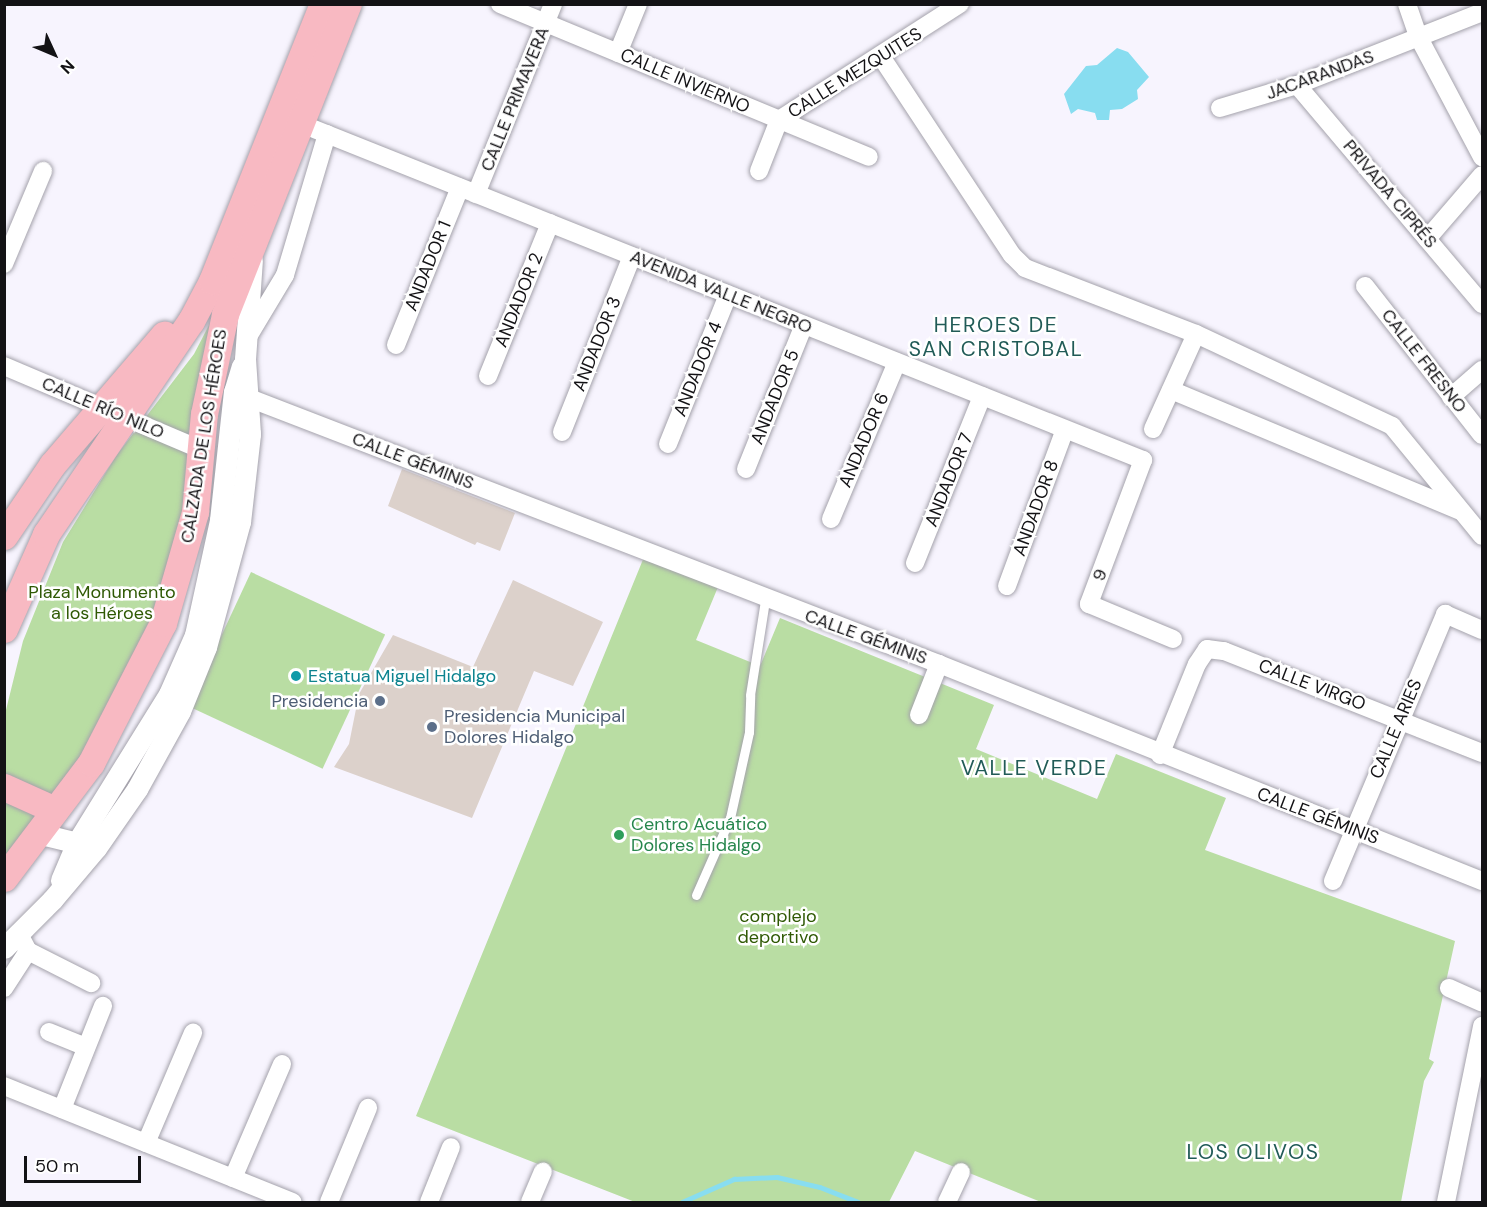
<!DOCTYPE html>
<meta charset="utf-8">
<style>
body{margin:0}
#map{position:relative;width:1487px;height:1207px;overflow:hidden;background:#f7f4fe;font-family:"DM Sans",sans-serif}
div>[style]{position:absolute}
.green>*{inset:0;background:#b9dda3;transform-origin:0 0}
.water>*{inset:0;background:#88ddf0}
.stream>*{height:4.5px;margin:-2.25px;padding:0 2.25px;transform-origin:2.25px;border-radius:2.25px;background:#88ddf0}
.building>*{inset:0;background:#dcd1cb}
.roads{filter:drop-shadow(0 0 2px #a4a2ab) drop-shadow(0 0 2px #a4a2ab)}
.service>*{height:9px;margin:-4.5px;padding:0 4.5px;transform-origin:4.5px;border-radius:4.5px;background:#fff}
.minor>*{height:18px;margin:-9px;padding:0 9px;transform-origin:9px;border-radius:9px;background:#fff}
.tertiary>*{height:21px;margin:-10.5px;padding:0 10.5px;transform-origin:10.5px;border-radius:10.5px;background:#fff}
.primary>*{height:27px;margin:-13.5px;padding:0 13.5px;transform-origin:13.5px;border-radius:13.5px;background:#f8b9c2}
.dots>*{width:16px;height:16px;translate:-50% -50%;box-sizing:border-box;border:3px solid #fff;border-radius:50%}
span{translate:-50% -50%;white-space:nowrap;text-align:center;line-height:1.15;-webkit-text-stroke:5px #fff;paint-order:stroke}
.street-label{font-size:18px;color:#131215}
.park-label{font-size:18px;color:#2f5904}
.culture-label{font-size:18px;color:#0d838f}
.left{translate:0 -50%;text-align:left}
.service-label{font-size:18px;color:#4e5e75}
.right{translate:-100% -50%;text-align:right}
.leisure-label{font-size:18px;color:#27864d}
.quarter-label{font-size:21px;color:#215b57;letter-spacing:1.5px}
.frame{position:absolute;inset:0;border:6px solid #131215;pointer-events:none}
.north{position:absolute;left:24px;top:24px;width:60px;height:60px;-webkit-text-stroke:4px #fff;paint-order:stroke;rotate:134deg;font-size:16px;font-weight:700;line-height:24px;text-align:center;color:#131215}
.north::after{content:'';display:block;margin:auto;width:21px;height:27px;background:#131215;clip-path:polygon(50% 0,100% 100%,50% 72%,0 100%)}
.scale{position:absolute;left:24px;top:1156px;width:117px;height:27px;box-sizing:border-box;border:3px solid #131215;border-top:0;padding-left:8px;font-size:18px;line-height:21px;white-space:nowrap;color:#131215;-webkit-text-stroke:4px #fff;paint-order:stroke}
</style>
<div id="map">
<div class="green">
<div style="clip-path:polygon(233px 279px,199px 446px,158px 623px,88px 761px,5px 872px,5px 714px,23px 641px,63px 542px,116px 456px,194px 354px)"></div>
<div style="clip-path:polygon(644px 557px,718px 587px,696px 640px,760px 666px,780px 618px,994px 705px,976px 749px,1097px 799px,1116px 754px,1226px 798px,1205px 850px,1455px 941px,1429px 1059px,1434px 1062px,1424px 1081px,1401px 1202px,1041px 1202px,915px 1151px,889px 1202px,635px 1202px,416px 1116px)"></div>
<div style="left:251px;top:572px;width:148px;height:148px;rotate:25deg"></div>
</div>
<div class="water">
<div style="clip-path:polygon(1117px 48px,1128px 52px,1149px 77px,1137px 90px,1138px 99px,1122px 109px,1110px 110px,1109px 120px,1097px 120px,1095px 113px,1078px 109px,1071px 114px,1064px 94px,1086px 66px,1097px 65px)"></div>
</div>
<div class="stream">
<div style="left:682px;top:1202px;width:57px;rotate:-23.9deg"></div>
<div style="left:734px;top:1179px;width:43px;rotate:-2.7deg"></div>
<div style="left:777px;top:1177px;width:44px;rotate:13.1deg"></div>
<div style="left:820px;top:1187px;width:41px;rotate:21.5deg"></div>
</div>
<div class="building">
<div style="clip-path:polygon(402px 469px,515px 513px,500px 551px,477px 542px,475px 545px,388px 506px)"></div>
<div style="clip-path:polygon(513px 580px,603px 622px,573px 686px,534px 671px,472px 818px,334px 767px,349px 744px,359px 694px,393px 635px,473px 667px)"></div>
</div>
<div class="roads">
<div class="service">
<div style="left:696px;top:895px;width:84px;rotate:-66.2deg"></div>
<div style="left:730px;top:818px;width:88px;rotate:-77.5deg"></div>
<div style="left:749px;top:732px;width:37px;rotate:-88deg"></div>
<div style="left:750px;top:695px;width:96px;rotate:-81deg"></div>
</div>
<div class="minor">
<div style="left:500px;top:4px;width:399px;rotate:22.5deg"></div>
<div style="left:1407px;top:4px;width:36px;rotate:71deg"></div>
<div style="left:1419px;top:38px;width:135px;rotate:62.1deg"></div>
<div style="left:618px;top:53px;width:53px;rotate:-67.8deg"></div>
<div style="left:882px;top:58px;width:236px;rotate:56.6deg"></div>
<div style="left:1012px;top:255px;width:18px;rotate:45deg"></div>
<div style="left:1025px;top:268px;width:183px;rotate:21.1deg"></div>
<div style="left:1196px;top:334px;width:217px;rotate:25.1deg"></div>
<div style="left:1392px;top:426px;width:142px;rotate:50.7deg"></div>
<div style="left:1297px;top:85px;width:287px;rotate:49.8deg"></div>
<div style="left:1220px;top:108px;width:80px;rotate:-16.6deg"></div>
<div style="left:1297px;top:85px;width:199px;rotate:-21.5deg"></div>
<div style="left:299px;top:123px;width:909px;rotate:21.77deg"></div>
<div style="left:1143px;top:460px;width:154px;rotate:110.6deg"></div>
<div style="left:1089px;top:604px;width:91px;rotate:22.6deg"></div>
<div style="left:759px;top:171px;width:55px;rotate:-68.6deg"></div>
<div style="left:779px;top:120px;width:215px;rotate:-32.7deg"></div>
<div style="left:476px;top:194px;width:205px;rotate:-67.9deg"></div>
<div style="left:1427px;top:239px;width:84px;rotate:-49.3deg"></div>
<div style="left:4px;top:264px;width:101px;rotate:-67.2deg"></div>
<div style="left:1365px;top:286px;width:189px;rotate:51.9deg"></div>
<div style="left:246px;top:340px;width:76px;rotate:-59deg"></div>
<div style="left:285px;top:275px;width:147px;rotate:-73.4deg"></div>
<div style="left:396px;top:345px;width:170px;rotate:-67.9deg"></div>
<div style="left:4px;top:366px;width:215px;rotate:23deg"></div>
<div style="left:488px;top:376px;width:165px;rotate:-67.9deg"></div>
<div style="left:1171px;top:390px;width:313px;rotate:22.7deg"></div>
<div style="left:236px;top:393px;width:753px;rotate:21.08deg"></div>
<div style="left:939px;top:664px;width:585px;rotate:21.78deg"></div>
<div style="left:1451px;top:397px;width:41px;rotate:-41.1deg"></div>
<div style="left:1153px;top:429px;width:104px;rotate:-65.6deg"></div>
<div style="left:562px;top:432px;width:189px;rotate:-68.3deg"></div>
<div style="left:668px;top:444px;width:161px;rotate:-68.1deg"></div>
<div style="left:746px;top:469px;width:155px;rotate:-68.1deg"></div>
<div style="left:831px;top:519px;width:170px;rotate:-67.2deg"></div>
<div style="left:915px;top:563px;width:180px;rotate:-68.1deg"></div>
<div style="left:1007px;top:586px;width:167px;rotate:-69.7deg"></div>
<div style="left:919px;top:715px;width:55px;rotate:-68.6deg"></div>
<div style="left:1160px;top:755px;width:98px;rotate:-67.9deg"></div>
<div style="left:1197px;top:664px;width:18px;rotate:-56deg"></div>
<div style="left:1207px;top:649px;width:17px;rotate:7deg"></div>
<div style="left:1224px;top:651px;width:277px;rotate:21.6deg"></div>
<div style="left:1333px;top:881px;width:290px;rotate:-67.2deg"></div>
<div style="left:1445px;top:614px;width:40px;rotate:23.4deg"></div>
<div style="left:20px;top:936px;width:17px;rotate:62deg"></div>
<div style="left:28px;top:951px;width:71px;rotate:26.9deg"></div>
<div style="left:4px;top:988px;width:44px;rotate:-57deg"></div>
<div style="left:1449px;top:988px;width:36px;rotate:24deg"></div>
<div style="left:49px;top:1032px;width:40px;rotate:22deg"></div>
<div style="left:4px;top:1086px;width:311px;rotate:21.9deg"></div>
<div style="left:62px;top:1109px;width:111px;rotate:-68.3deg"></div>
<div style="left:146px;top:1143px;width:120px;rotate:-66.9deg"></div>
<div style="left:233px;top:1178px;width:124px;rotate:-66.7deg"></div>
<div style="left:329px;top:1202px;width:102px;rotate:-67.5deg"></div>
<div style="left:429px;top:1202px;width:59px;rotate:-68.2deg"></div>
<div style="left:530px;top:1202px;width:33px;rotate:-67deg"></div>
<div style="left:947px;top:1202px;width:33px;rotate:-65deg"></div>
<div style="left:1446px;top:1202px;width:180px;rotate:-78.4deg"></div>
</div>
<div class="tertiary">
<div style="left:37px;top:833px;width:55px;rotate:13.8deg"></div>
<div style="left:61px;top:880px;width:39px;rotate:-67deg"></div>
<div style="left:76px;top:844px;width:176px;rotate:-58.2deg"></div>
<div style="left:169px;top:694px;width:64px;rotate:-66.2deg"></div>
<div style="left:195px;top:635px;width:118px;rotate:-77.7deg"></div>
<div style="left:220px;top:520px;width:129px;rotate:-83.8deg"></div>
<div style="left:234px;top:392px;width:27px;rotate:-73deg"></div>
<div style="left:4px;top:948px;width:68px;rotate:-45deg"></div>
<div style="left:52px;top:900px;width:68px;rotate:-49.8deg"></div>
<div style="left:96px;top:848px;width:72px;rotate:-55.2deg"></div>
<div style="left:137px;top:789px;width:89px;rotate:-61.1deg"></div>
<div style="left:180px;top:711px;width:69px;rotate:-67.9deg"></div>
<div style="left:206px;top:647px;width:130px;rotate:-74.8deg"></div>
<div style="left:240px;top:522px;width:89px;rotate:-83.5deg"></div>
<div style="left:250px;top:434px;width:75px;rotate:-93.8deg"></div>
<div style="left:245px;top:359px;width:99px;rotate:-86deg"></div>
</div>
<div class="primary">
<div style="left:4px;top:536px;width:86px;rotate:-55.9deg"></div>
<div style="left:52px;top:465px;width:172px;rotate:-49.3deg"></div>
<div style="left:4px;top:629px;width:104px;rotate:-66.1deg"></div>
<div style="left:46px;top:534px;width:258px;rotate:-55.8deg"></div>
<div style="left:191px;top:321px;width:45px;rotate:-62.3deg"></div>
<div style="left:212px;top:281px;width:298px;rotate:-68.2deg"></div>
<div style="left:4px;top:787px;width:56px;rotate:24.3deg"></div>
<div style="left:4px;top:878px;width:144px;rotate:-52.9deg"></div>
<div style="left:91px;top:763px;width:157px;rotate:-62.8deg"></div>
<div style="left:163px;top:623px;width:116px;rotate:-73.9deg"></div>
<div style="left:195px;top:512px;width:98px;rotate:-84.8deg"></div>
<div style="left:204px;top:414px;width:102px;rotate:-78.1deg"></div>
<div style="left:225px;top:314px;width:334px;rotate:-68.4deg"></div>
</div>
</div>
<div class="dots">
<div style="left:296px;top:676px;background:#0f9aa8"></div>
<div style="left:380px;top:701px;background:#5c6f8a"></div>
<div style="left:432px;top:727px;background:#5c6f8a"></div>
<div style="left:619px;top:835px;background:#2e9e5b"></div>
</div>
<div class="street-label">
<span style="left:855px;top:73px;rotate:-32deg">CALLE MEZQUITES</span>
<span style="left:1320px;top:75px;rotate:-20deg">JACARANDAS</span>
<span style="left:685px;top:81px;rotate:23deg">CALLE INVIERNO</span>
<span style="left:515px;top:99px;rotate:-68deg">CALLE PRIMAVERA</span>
<span style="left:1390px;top:194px;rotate:50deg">PRIVADA CIPRÉS</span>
<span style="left:428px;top:266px;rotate:-68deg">ANDADOR 1</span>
<span style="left:721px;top:292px;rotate:22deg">AVENIDA VALLE NEGRO</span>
<span style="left:519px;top:300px;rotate:-68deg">ANDADOR 2</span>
<span style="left:597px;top:344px;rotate:-68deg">ANDADOR 3</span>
<span style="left:1424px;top:361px;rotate:52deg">CALLE FRESNO</span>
<span style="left:698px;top:369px;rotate:-68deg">ANDADOR 4</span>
<span style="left:775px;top:397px;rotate:-68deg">ANDADOR 5</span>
<span style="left:103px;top:408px;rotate:23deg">CALLE RÍO NILO</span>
<span style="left:204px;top:436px;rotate:-81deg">CALZADA DE LOS HÉROES</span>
<span style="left:864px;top:440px;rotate:-67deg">ANDADOR 6</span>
<span style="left:413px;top:461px;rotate:21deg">CALLE GÉMINIS</span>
<span style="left:949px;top:480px;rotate:-68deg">ANDADOR 7</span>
<span style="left:1036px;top:508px;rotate:-70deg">ANDADOR 8</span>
<span style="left:1100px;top:575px;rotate:-69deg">9</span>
<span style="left:866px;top:637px;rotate:20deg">CALLE GÉMINIS</span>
<span style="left:1312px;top:685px;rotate:21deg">CALLE VIRGO</span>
<span style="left:1396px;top:729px;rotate:-67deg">CALLE ARIES</span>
<span style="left:1318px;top:816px;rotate:21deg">CALLE GÉMINIS</span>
</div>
<div class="park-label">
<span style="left:102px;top:603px">Plaza Monumento<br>a los Héroes</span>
<span style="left:778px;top:927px">complejo<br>deportivo</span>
</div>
<div class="culture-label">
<span class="left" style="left:308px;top:676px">Estatua Miguel Hidalgo</span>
</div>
<div class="service-label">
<span class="right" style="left:368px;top:701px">Presidencia</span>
<span class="left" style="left:444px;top:727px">Presidencia Municipal<br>Dolores Hidalgo</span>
</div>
<div class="leisure-label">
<span class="left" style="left:631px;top:835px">Centro Acuático<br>Dolores Hidalgo</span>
</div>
<div class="quarter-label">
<span style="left:996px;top:337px">HEROES DE<br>SAN CRISTOBAL</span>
<span style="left:1034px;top:768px">VALLE VERDE</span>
<span style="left:1253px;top:1152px">LOS OLIVOS</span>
</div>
<div class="frame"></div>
<div class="north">N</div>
<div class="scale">50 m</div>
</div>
